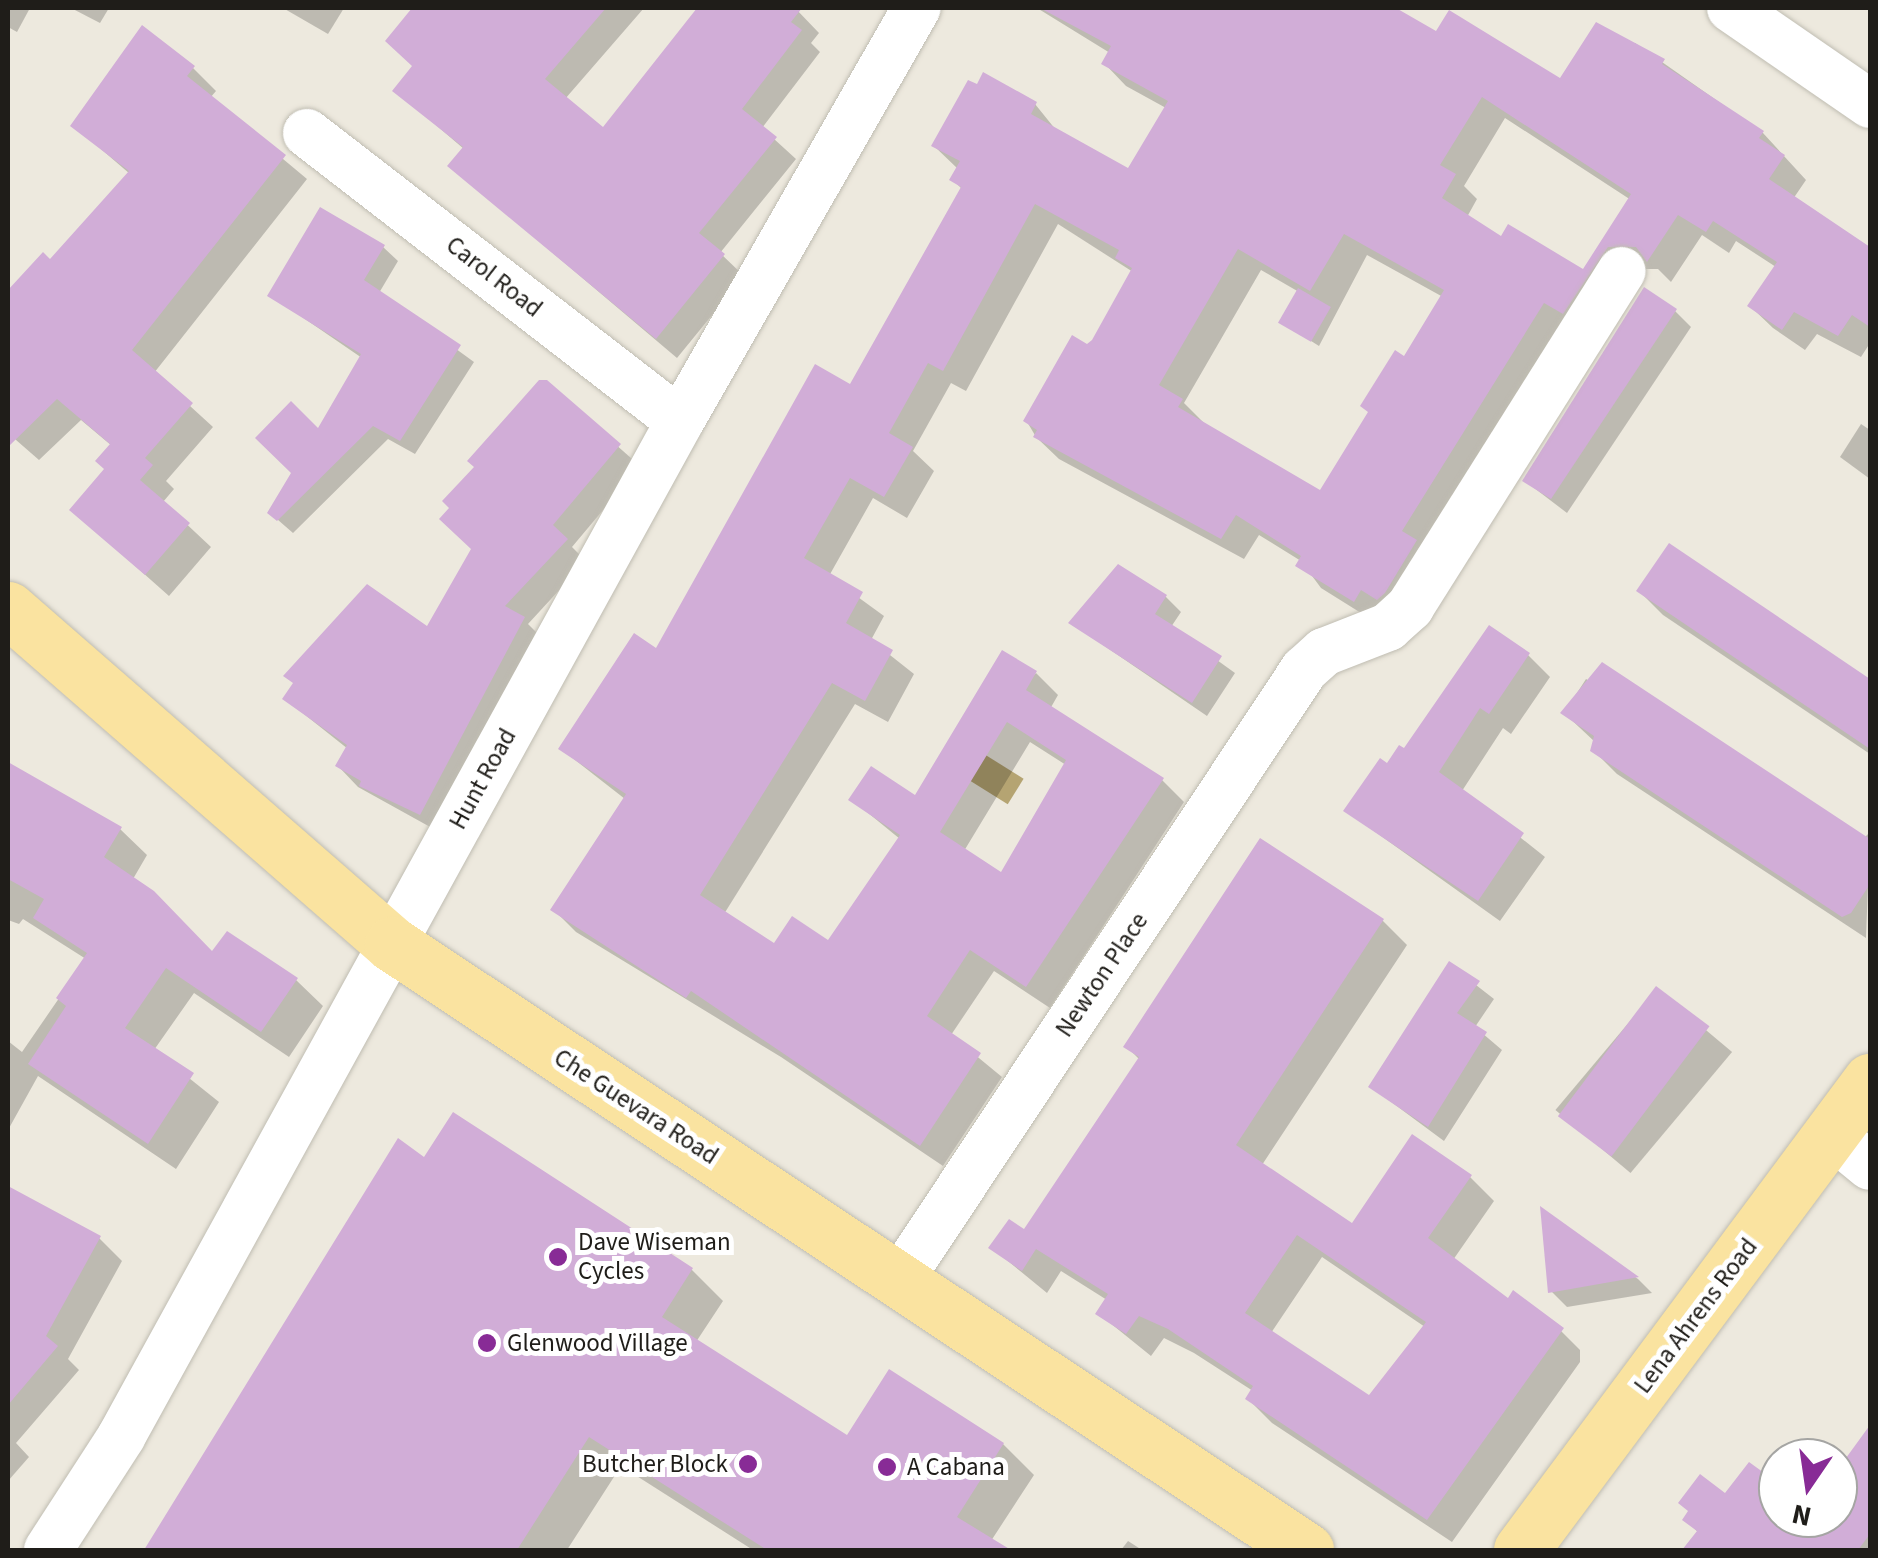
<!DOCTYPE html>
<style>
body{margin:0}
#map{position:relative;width:1878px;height:1558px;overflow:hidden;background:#ede9de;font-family:"Source Sans 3",sans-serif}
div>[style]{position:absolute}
.water>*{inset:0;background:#b5a472;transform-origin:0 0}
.shadow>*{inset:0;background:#0003;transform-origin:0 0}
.building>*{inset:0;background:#d1add7;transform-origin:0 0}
.roads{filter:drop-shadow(0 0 2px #c0bdb2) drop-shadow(0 0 2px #c0bdb2)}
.minor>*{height:48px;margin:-24px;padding:0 24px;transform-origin:24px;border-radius:24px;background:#fff}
.major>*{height:55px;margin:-27.5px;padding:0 27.5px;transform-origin:27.5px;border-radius:27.5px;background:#fae3a0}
.dots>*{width:28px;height:28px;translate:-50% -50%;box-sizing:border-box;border:5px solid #fff;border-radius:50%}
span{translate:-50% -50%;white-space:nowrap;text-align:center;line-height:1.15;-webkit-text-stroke:10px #fff;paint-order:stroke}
.street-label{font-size:25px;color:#1f1d19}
.poi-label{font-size:25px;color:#1f1d19}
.left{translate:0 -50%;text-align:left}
.right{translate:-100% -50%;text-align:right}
.frame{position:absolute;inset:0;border:10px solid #1f1d19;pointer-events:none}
.north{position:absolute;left:1758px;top:1438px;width:100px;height:100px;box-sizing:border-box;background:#fff;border:2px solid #a5a5a3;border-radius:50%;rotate:193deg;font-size:28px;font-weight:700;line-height:40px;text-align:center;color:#1f1d19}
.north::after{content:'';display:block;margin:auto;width:35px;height:45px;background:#882b96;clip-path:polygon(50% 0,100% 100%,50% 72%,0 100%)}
</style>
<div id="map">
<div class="water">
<div style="left:960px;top:739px;width:75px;height:30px;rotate:32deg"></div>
</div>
<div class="shadow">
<div style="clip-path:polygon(8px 8px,30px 8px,17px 32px,8px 27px)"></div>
<div style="clip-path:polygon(71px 8px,109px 8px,100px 23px)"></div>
<div style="clip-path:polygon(283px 8px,344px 8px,328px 34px)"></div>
<div style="clip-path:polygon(415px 8px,644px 8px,565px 99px,603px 130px,700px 8px,795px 8px,819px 33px,811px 43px,820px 52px,762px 128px,796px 159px,720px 253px,744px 276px,677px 358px,450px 166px,464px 149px,396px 91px,415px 67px,388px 40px)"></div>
<div style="clip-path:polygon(evenodd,1037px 8px,1355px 8px,1377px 21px,1392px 8px,1437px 35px,1560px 81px,1635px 43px,1763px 133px,1806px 180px,1793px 199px,1870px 250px,1870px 343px,1861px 357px,1817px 334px,1805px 350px,1773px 328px,1750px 306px,1776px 267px,1736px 241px,1729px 253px,1702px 235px,1671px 282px,1658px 269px,1631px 269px,1377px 623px,1321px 588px,1301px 561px,1259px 535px,1244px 559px,1059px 459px,1036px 437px,1026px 420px,1094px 341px,1133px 272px,1058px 224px,966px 391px,951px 383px,913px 451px,934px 471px,907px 518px,873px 498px,829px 576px,884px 616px,871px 640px,914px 674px,888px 722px,855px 704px,724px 914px,775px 946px,828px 944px,900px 839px,851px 799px,916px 798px,1036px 673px,1058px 695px,1050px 709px,1162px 780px,1184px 802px,1050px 1008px,994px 971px,951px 1035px,1002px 1077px,943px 1166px,781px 1057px,576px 932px,554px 910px,625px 799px,561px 749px,657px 651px,851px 387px,963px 190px,952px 179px,958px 169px,934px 146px,1035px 104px,1056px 130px,1129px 172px,1166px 108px,1126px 86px,1104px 63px,1110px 53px,1037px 8px,1505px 118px,1631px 200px,1584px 273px,1502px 239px,1467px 217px,1477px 199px,1464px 186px,1505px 118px,1037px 8px,1367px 255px,1443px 297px,1321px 493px,1204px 423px,1184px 403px,1261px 270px,1299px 292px,1281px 322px,1319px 346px,1367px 255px,1037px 8px,1030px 742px,1066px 765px,1001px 876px,964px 851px,1030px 742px)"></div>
<div style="clip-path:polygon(193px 68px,216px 91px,210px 98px,307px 179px,154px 373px,213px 427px,166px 481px,174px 489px,163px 502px,211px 547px,169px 596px,72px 510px,107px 469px,112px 446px,81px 420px,39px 460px,8px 433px,8px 295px,43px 256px,50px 263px,130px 174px,73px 125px)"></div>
<div style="clip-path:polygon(383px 247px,398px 261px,379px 293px,474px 362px,415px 454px,388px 439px,293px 533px,270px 513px,362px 358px,270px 295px)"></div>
<div style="clip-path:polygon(1675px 311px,1691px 327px,1567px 513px,1525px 481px)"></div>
<div style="clip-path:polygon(546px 383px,640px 466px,572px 547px,586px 561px,528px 624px,544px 640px,441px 833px,358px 787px,338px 766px,348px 749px,285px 699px,428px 630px,474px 550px)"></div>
<div style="clip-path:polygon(1861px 424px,1870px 430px,1870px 479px,1840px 457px)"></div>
<div style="clip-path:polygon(1669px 546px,1870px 682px,1870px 754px,1663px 615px,1639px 591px)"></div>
<div style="clip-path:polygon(1118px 567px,1166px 597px,1181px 612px,1171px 627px,1235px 673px,1207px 716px,1071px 623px)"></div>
<div style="clip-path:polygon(1528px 655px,1550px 677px,1511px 734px,1503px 728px,1462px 791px,1545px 857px,1500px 921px,1346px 811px,1404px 752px)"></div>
<div style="clip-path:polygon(1586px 679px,1864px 838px,1870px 832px,1866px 938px,1617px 774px,1593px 750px,1595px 742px,1564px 713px)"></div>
<div style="clip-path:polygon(8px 766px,120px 829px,147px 855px,133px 879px,213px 955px,296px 980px,323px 1006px,289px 1057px,194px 993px,154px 1050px,219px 1102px,176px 1169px,38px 1076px,8px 1130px,8px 1041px,22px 1052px,86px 959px,23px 919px,19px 924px,8px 920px)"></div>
<div style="clip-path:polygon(evenodd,1261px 841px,1383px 921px,1407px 945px,1262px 1165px,1352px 1226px,1470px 1177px,1494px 1201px,1453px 1260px,1508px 1301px,1555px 1325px,1580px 1350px,1580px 1362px,1452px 1542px,1272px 1423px,1248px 1399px,1253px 1391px,1194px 1353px,1164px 1338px,1151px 1356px,1099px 1314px,1107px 1300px,1061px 1271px,1047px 1293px,992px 1248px,1024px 1233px,1140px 1060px,1126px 1046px,1261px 841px,1322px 1257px,1425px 1327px,1370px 1399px,1271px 1333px,1322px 1257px)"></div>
<div style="clip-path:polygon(1449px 964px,1494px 999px,1475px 1027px,1502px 1050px,1444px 1141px,1371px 1087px)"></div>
<div style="left:1657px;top:989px;width:98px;height:158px;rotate:40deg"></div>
<div style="clip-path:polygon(399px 1142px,425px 1160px,692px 1270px,723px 1301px,696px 1342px,847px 1438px,1003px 1444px,1034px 1475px,989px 1544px,996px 1550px,753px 1550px,621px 1466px,567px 1550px,147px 1550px)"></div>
<div style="clip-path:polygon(8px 1189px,99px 1238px,122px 1261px,68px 1359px,79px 1370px,16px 1443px,29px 1457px,8px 1481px)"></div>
<div style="clip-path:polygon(1543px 1212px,1638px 1279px,1652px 1293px,1567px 1307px,1551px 1291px)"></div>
<div style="clip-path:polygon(1869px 1432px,1870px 1550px,1695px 1550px,1699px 1533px,1685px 1520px,1726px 1496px,1778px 1486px,1778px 1518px,1838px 1518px,1838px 1474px)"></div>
<div style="clip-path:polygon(1128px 1541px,1142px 1550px,1121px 1550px)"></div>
</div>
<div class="building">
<div style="clip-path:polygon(412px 8px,606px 8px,545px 79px,603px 127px,697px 8px,802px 8px,791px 22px,802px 30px,742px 109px,777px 137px,699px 233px,725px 254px,656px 339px,447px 166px,463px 147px,392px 91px,412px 66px,385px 41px)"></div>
<div style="clip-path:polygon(evenodd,1040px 8px,1396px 8px,1436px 31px,1449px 10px,1560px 78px,1596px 22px,1665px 59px,1662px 64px,1764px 131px,1759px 138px,1785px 155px,1769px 179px,1870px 247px,1870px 327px,1852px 315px,1838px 336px,1794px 312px,1782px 330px,1747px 306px,1777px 262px,1713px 221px,1706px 232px,1678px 215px,1647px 262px,1636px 247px,1608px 247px,1563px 314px,1544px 303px,1402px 531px,1417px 540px,1385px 593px,1377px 600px,1361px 590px,1354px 602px,1295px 566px,1301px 556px,1236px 515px,1221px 539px,1033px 437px,1037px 430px,1023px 421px,1072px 335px,1087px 344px,1092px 340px,1132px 268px,1115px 258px,1119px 250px,1035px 204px,943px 371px,928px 363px,889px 433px,913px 447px,884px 497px,850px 478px,804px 558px,863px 592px,846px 623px,893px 650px,865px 701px,832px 683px,700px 895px,774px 943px,792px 916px,828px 940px,900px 835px,848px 800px,871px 766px,915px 795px,1002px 650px,1037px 671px,1026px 690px,1164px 778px,1026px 987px,970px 950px,927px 1016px,981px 1053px,920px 1146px,691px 991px,686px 998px,550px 910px,626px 794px,558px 749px,634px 633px,656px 648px,815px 364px,850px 384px,961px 187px,949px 180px,960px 161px,931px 146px,968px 80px,977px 84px,983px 72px,1037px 102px,1031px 114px,1128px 168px,1168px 101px,1101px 64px,1111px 46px,1040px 8px,1482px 97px,1631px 194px,1583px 269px,1508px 224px,1501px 236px,1442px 198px,1456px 174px,1440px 165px,1482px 97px,1040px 8px,1344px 234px,1444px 290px,1404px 356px,1395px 350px,1360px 406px,1368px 412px,1320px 490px,1178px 407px,1183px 399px,1159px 385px,1238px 249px,1310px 291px,1344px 234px,1040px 8px,1007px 722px,1066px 760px,1001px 872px,940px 832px,1007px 722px)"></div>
<div style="clip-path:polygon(142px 25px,195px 66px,187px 76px,286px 155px,132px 350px,193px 403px,145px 458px,153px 465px,140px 480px,190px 523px,145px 575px,69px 510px,104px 469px,95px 461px,110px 444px,57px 399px,8px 447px,8px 290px,43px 252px,50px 259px,129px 171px,70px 126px)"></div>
<div style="clip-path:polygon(320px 207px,385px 245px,364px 280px,461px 345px,400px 441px,373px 426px,277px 521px,267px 513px,291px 473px,255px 438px,291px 401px,318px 428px,361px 354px,267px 296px)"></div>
<div style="clip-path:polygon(1644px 287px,1677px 309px,1551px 499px,1522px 481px)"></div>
<div style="left:1298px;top:288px;width:38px;height:40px;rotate:30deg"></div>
<div style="clip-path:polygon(539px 380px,547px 380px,621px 444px,553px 525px,568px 539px,505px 606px,525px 617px,420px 815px,359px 786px,361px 781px,335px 766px,347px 745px,282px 699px,293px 683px,283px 676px,367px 584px,427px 626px,471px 549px,439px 519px,449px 508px,442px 501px,474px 467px,467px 461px)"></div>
<div style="clip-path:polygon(1669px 543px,1870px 679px,1870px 749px,1636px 591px)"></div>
<div style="clip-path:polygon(1118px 564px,1167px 595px,1155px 614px,1222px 656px,1192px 703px,1068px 623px)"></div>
<div style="clip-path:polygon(1489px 625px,1530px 653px,1489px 714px,1480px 708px,1439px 772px,1524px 833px,1478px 901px,1343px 811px,1380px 758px,1387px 763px,1399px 745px,1404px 748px)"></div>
<div style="clip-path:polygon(1602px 662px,1870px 839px,1870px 884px,1851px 913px,1842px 917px,1590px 751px,1594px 736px,1560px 713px)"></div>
<div style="clip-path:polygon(8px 762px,122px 827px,104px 857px,154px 891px,212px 951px,227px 931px,298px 978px,261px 1032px,166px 968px,125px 1028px,194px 1073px,148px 1144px,28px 1064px,66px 1006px,56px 998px,87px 953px,33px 918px,44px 899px,8px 879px)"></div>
<div style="clip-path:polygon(evenodd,1260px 838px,1384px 919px,1236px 1145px,1352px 1223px,1412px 1134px,1472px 1175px,1428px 1238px,1508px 1298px,1513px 1290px,1564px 1328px,1427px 1520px,1245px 1399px,1253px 1386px,1168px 1329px,1139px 1316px,1126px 1334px,1095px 1314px,1108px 1294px,1036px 1249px,1022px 1271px,988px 1248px,1009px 1219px,1024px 1229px,1139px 1057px,1123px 1047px,1260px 838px,1297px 1235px,1426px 1322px,1369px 1395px,1245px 1313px,1297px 1235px)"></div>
<div style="clip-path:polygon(1449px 961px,1480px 981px,1457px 1013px,1487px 1032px,1428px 1127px,1368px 1087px)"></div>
<div style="left:1656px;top:986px;width:67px;height:163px;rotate:37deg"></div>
<div style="clip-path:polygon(453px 1112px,693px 1268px,662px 1317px,847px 1435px,889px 1369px,1004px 1443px,957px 1517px,1011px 1550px,767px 1550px,589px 1437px,517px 1550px,144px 1550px,398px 1138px,424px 1157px)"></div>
<div style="clip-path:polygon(8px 1186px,101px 1236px,46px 1336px,58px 1346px,8px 1405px)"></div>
<div style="clip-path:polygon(1540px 1206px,1639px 1277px,1548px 1293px)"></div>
<div style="clip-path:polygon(1870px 1425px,1870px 1534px,1858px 1550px,1682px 1550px,1697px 1531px,1682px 1520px,1688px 1511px,1678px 1503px,1700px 1474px,1725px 1493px,1749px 1462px,1778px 1483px,1778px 1518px,1838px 1518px,1838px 1469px)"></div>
</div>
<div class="roads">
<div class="minor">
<div style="left:1731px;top:8px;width:169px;rotate:34.6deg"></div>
<div style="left:307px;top:133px;width:471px;rotate:37.7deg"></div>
<div style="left:1831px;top:1134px;width:50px;rotate:39.4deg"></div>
<div style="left:900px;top:1279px;width:731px;rotate:-56.44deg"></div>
<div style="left:1304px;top:670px;width:27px;rotate:-42deg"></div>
<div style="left:1324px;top:652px;width:69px;rotate:-21.3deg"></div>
<div style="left:1388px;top:627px;width:30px;rotate:-42deg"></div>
<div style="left:1410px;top:607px;width:397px;rotate:-57.8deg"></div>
<div style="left:48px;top:1550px;width:135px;rotate:-57.1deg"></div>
<div style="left:121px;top:1437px;width:1160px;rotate:-61.18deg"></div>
<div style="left:680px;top:421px;width:476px;rotate:-60.2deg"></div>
</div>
<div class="major">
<div style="left:8px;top:609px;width:510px;rotate:41.1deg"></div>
<div style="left:392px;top:944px;width:1097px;rotate:33.55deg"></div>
<div style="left:1521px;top:1550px;width:585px;rotate:-53.35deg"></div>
</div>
</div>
<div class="dots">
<div style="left:558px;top:1257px;background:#882b96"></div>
<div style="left:487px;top:1343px;background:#882b96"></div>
<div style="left:748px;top:1464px;background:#882b96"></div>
<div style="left:887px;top:1467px;background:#882b96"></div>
</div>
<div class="street-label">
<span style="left:494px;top:277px;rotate:38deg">Carol Road</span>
<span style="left:483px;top:779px;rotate:-61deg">Hunt Road</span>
<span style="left:1102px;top:975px;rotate:-56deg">Newton Place</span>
<span style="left:636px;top:1107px;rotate:33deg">Che Guevara Road</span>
<span style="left:1696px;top:1316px;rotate:-53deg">Lena Ahrens Road</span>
</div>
<div class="poi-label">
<span class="left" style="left:578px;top:1257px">Dave Wiseman<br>Cycles</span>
<span class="left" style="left:507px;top:1343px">Glenwood Village</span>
<span class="right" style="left:728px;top:1464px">Butcher Block</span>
<span class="left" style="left:907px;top:1467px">A Cabana</span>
</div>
<div class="frame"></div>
<div class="north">N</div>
</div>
